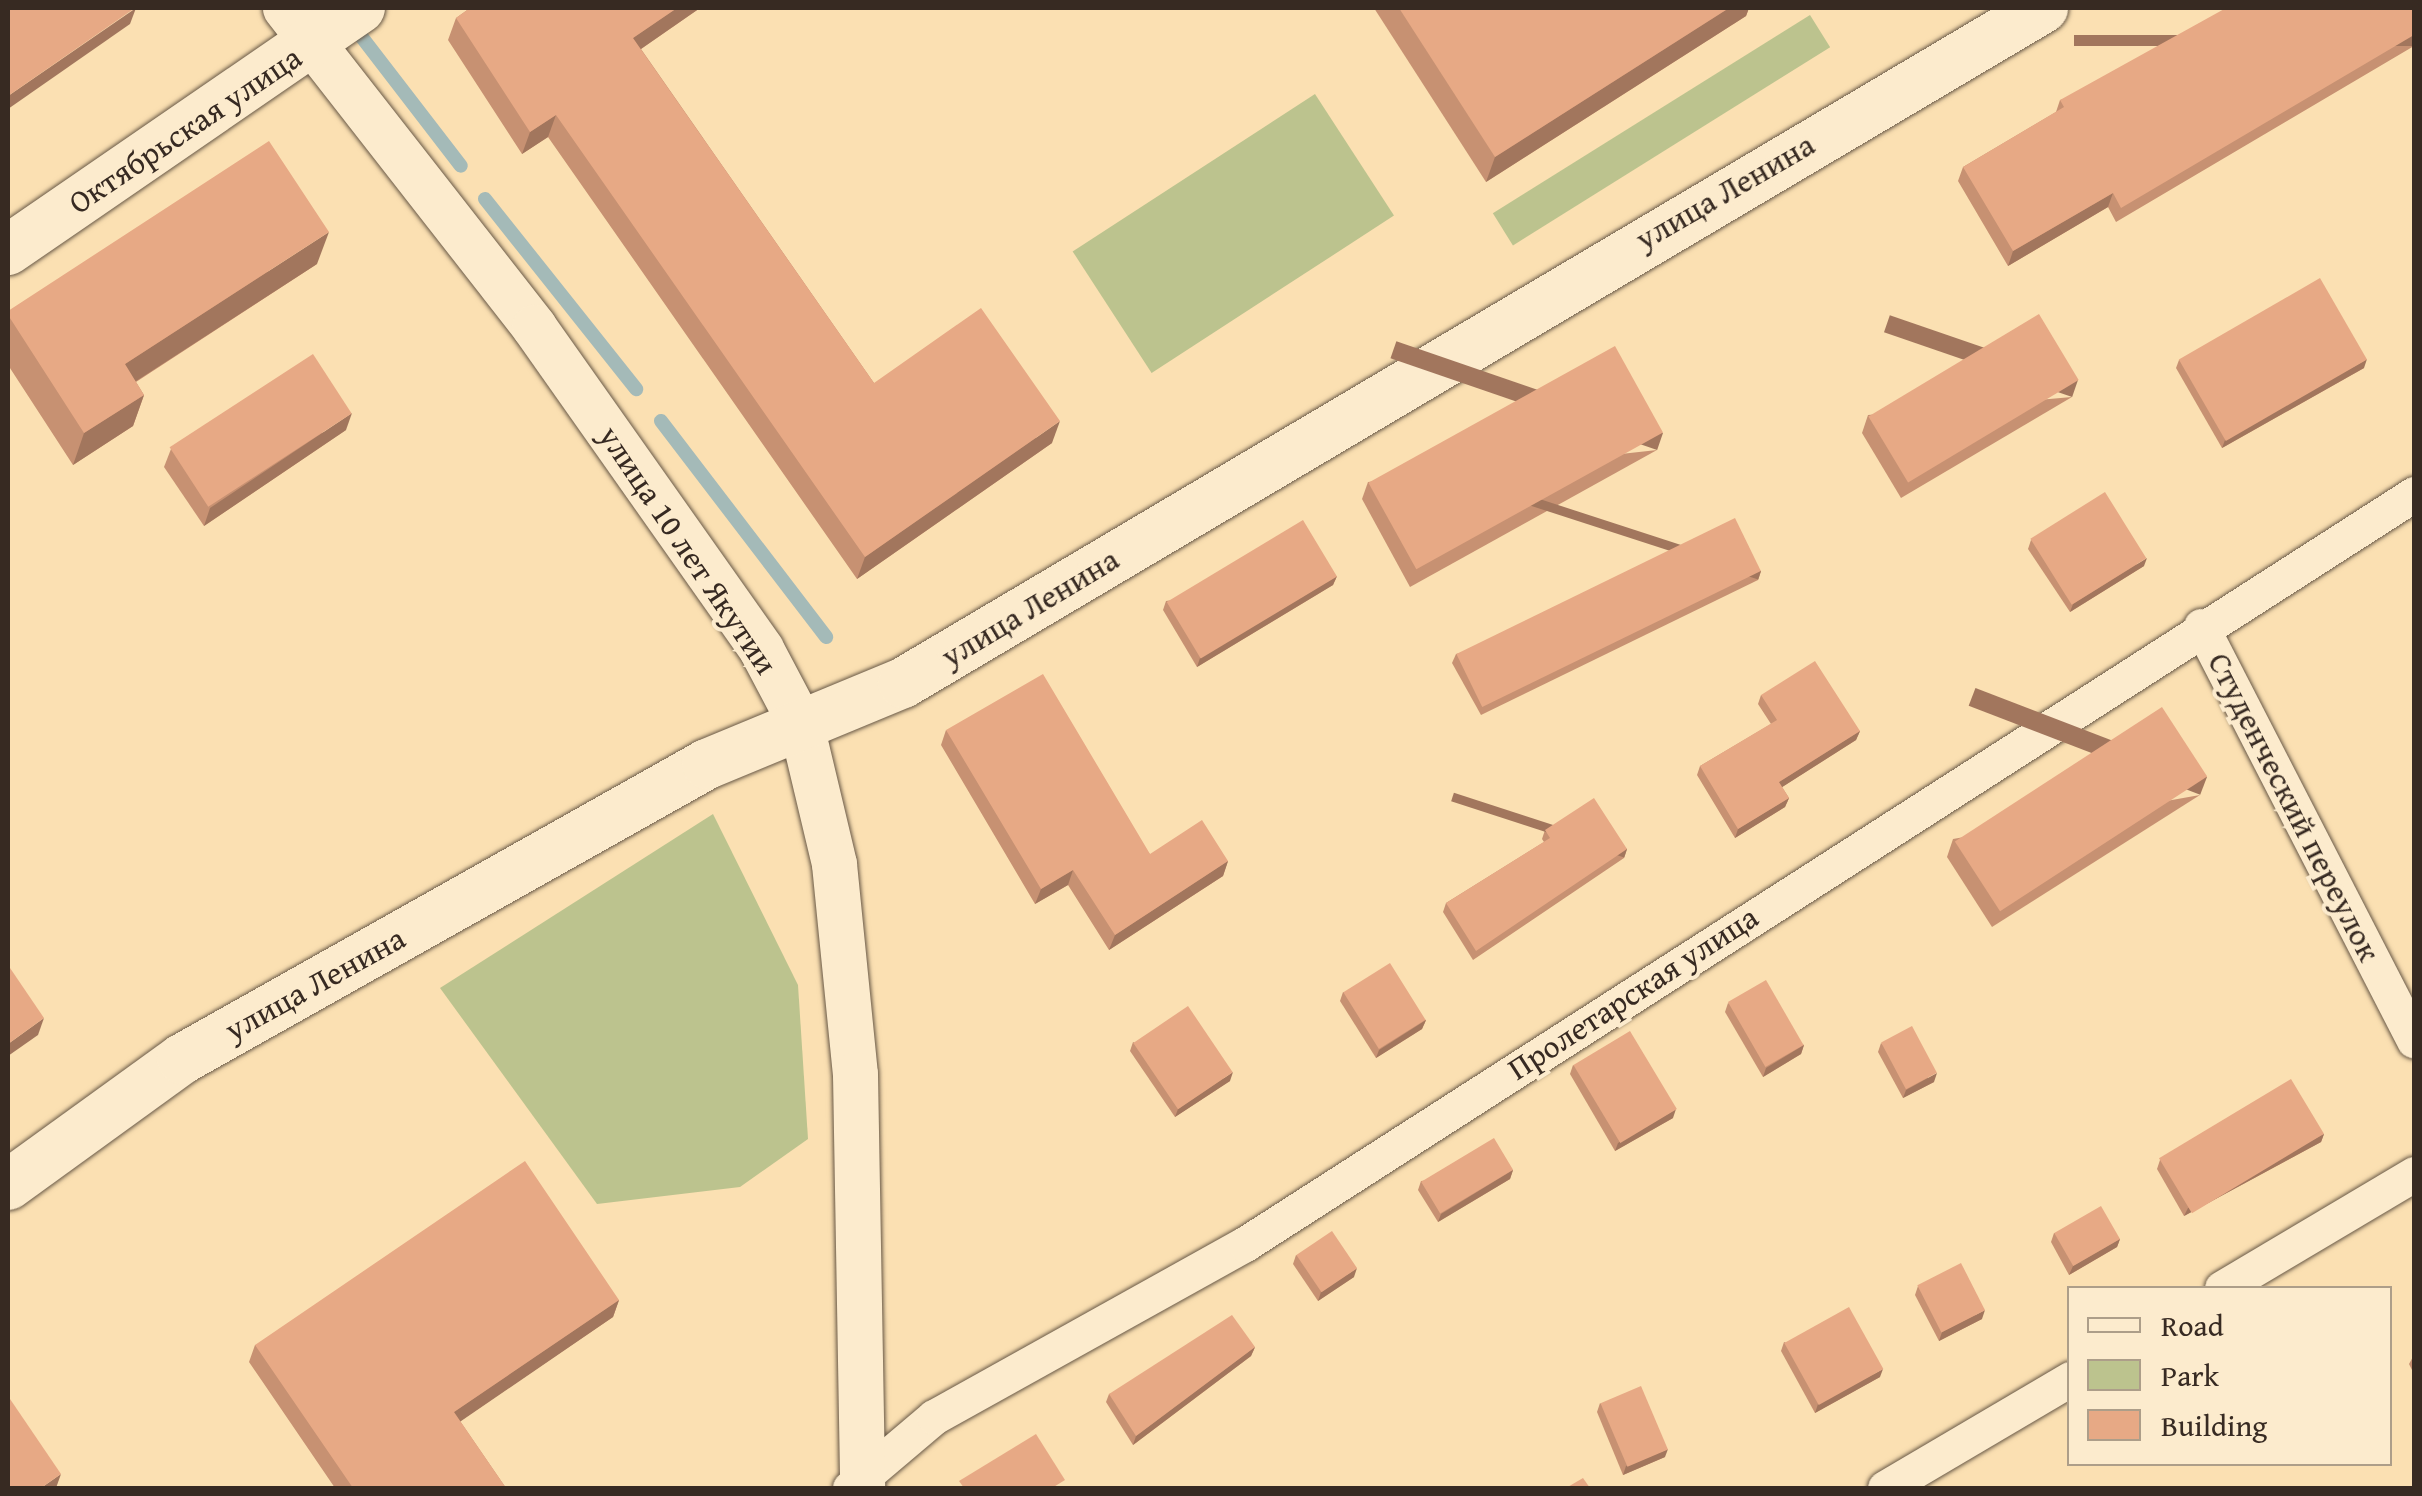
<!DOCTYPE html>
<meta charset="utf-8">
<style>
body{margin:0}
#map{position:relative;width:2422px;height:1496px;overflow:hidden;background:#fbe0b2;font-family:"Gentium Book Plus",serif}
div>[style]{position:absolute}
.green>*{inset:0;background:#bcc38e;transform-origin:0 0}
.stream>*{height:14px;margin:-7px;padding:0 7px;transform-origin:7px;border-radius:7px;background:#a4bab8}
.roads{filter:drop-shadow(0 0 2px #685846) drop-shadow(0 0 2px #685846)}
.minor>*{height:35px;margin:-17.5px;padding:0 17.5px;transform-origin:17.5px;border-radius:17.5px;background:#fcebcd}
.tertiary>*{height:45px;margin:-22.5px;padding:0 22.5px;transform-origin:22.5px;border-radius:22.5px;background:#fcebcd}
.secondary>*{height:50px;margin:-25px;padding:0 25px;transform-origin:25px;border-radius:25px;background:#fcebcd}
.wall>*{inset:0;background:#c79172}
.shaded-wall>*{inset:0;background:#a2765d;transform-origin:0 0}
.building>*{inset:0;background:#e7a985;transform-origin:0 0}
span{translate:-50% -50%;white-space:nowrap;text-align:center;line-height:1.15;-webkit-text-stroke:8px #fcebcd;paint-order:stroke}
.street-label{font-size:32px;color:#372a22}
.frame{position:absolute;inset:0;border:10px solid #372a22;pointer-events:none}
.legend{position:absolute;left:2067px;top:1286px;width:325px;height:180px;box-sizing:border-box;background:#fcebcd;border:2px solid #ad9e89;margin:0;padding:12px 18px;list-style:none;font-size:30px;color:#372a22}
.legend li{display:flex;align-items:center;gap:20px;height:50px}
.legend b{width:50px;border:2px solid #ad9e89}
</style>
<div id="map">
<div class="green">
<div style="left:1810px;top:15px;width:38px;height:374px;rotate:58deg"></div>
<div style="left:1315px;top:94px;width:145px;height:289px;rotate:57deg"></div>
<div style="clip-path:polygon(713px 814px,798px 985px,808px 1139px,740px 1187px,597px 1204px,440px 988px)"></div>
</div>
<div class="stream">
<div style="left:354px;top:27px;width:175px;rotate:52.4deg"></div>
<div style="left:485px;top:199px;width:243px;rotate:51.5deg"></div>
<div style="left:661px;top:421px;width:272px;rotate:52.6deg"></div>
</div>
<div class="roads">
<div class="minor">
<div style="left:2201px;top:626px;width:466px;rotate:62.8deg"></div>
<div style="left:2222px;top:1288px;width:223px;rotate:-30.7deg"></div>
<div style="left:850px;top:1488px;width:110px;rotate:-40.2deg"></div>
<div style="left:934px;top:1417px;width:356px;rotate:-29.1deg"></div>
<div style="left:1245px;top:1244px;width:1389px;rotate:-32.68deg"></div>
<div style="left:1885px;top:1488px;width:215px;rotate:-30.5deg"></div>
</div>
<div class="tertiary">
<div style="left:285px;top:8px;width:405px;rotate:52deg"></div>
<div style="left:534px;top:327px;width:394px;rotate:54.8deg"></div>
<div style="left:761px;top:649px;width:86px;rotate:62.2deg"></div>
<div style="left:801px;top:725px;width:143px;rotate:76.6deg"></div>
<div style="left:834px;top:864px;width:211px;rotate:84.3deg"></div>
<div style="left:855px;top:1074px;width:414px;rotate:89deg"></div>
</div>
<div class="secondary">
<div style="left:8px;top:250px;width:427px;rotate:-34.5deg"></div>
<div style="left:8px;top:1185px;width:215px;rotate:-35.9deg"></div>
<div style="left:182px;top:1059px;width:602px;rotate:-29.33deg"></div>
<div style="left:707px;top:764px;width:212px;rotate:-22.5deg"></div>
<div style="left:903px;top:683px;width:1325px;rotate:-30.63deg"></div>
</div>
</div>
<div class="wall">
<div style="clip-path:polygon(470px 8px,700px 8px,641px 49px,874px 383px,1052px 443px,857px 579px,548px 137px,522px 154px,448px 40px,456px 18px)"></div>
<div style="clip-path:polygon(1374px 8px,1749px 8px,1746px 16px,1486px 182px)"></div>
<div style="clip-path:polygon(2414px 8px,2414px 46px,2116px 222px,2108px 207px,2008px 266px,1958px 181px,1963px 167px,2056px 112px,2060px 100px)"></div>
<div style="clip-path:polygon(317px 264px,136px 382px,144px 395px,133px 426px,73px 465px,8px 365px,8px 311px)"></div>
<div style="clip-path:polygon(2179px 360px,2364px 368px,2222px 448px,2176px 368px)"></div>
<div style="clip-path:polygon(2072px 397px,1901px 498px,1862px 433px,1868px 415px)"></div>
<div style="clip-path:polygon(346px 430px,204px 526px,164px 467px,171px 449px)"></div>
<div style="clip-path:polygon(1657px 450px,1410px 587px,1362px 499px,1368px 482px)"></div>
<div style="clip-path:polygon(2031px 540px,2144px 566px,2070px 612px,2028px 549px)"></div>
<div style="clip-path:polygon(1761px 571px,1758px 580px,1481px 715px,1452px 663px,1456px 654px)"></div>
<div style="clip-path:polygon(1337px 576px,1333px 585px,1197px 667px,1163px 610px,1166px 601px)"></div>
<div style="clip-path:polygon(1761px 695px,1860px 731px,1856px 740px,1782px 787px,1789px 798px,1785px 807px,1735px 838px,1697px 775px,1700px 766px,1771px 724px,1758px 704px)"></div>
<div style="clip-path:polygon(946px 730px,1150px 854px,1228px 861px,1223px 876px,1109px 950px,1068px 885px,1035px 904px,941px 745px)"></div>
<div style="clip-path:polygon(2200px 795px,1992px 927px,1947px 857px,1953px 839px)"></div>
<div style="clip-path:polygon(1545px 830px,1627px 849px,1624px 858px,1473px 960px,1443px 912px,1446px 903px,1544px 842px,1542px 839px)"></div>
<div style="clip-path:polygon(1343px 992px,1426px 1020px,1422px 1029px,1376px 1058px,1340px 1001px)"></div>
<div style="clip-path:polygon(1728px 1003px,1804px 1045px,1801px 1054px,1763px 1077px,1725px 1012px)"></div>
<div style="clip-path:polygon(1133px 1042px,1230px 1081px,1175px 1117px,1130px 1051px)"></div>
<div style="clip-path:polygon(1881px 1043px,1934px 1082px,1903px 1098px,1878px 1052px)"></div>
<div style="clip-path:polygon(1573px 1065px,1673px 1118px,1615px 1151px,1570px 1074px)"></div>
<div style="clip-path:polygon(2324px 1134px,2321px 1142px,2184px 1216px,2157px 1169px,2160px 1160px)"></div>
<div style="clip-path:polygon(1513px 1170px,1510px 1179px,1438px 1222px,1418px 1190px,1421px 1181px)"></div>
<div style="clip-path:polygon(2054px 1233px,2120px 1239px,2117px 1247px,2069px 1275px,2051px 1242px)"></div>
<div style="clip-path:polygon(1296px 1255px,1354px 1277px,1318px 1301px,1293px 1264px)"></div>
<div style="clip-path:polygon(1918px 1286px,1982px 1319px,1939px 1341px,1915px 1295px)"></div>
<div style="clip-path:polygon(619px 1300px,613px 1317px,460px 1421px,506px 1488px,335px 1488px,249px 1362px,255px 1345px)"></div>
<div style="clip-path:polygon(1784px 1342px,1880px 1377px,1815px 1413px,1781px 1351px)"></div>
<div style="clip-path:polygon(1255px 1347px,1251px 1356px,1133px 1445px,1106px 1402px,1109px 1394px)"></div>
<div style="clip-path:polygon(2414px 1355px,2414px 1374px,2409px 1364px)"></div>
<div style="clip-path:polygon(1600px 1403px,1665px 1457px,1623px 1475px,1597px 1412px)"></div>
</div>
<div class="shaded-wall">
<div style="clip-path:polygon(136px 8px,130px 24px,8px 109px,8px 96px)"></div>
<div style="clip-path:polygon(677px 8px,700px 8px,625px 60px,633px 38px)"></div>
<div style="clip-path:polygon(1729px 8px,1749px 8px,1746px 16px,1486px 182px,1495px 157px)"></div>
<div style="left:2414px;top:35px;width:11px;height:340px;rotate:90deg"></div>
<div style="clip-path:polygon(556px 115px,548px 137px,522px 154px,530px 132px)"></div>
<div style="clip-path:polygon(2113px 193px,2108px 207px,2008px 266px,2013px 251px)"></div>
<div style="clip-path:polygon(329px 232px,317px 264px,113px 396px,125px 364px)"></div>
<div style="clip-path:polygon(2367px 359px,2364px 368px,2222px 448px,2225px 440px)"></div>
<div style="left:2078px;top:380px;width:18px;height:199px;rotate:109deg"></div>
<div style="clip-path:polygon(144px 395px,133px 426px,73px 465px,84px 433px)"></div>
<div style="clip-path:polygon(352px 413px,346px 430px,204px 526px,210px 508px)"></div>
<div style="clip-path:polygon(1060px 421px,1052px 443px,857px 579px,865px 557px)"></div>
<div style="left:1663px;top:433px;width:18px;height:282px;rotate:109deg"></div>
<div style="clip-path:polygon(2147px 558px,2144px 566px,2070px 612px,2073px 604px)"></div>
<div style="left:1761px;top:571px;width:9px;height:308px;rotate:108deg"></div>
<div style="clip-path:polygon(1337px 576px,1333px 585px,1197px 667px,1200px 658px)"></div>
<div style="clip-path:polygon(1860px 731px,1856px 740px,1776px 791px,1779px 782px)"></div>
<div style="left:2207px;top:777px;width:19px;height:248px;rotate:111deg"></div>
<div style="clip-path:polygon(1789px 798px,1785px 807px,1735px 838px,1738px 829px)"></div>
<div style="left:1627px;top:849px;width:9px;height:182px;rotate:108deg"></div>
<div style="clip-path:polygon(1228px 861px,1223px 876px,1109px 950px,1115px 935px)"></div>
<div style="clip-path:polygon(1073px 870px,1068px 885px,1035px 904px,1041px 889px)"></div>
<div style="clip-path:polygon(44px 1018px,38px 1035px,8px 1056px,8px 1044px)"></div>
<div style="clip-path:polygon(1426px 1020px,1422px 1029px,1376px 1058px,1379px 1050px)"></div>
<div style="clip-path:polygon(1804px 1045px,1801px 1054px,1763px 1077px,1766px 1068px)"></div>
<div style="clip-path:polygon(1233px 1072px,1230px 1081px,1175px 1117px,1178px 1109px)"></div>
<div style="clip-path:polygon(1937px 1073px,1934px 1082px,1903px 1098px,1906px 1090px)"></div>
<div style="clip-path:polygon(1676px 1109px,1673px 1118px,1615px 1151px,1618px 1143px)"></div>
<div style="clip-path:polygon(2324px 1134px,2321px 1142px,2184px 1216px,2188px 1208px)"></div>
<div style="clip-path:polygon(1513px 1170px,1510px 1179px,1438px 1222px,1441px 1214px)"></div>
<div style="clip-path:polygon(2120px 1239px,2117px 1247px,2069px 1275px,2073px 1266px)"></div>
<div style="clip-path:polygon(1357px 1268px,1354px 1277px,1318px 1301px,1321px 1292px)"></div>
<div style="clip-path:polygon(619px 1300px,613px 1317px,448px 1430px,454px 1412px)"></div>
<div style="clip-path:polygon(1985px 1310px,1982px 1319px,1939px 1341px,1942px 1332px)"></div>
<div style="clip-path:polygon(1255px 1347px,1251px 1356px,1133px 1445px,1136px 1436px)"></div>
<div style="clip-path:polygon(1883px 1369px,1880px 1377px,1815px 1413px,1818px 1404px)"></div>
<div style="clip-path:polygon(1668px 1449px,1665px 1457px,1623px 1475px,1626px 1466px)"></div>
<div style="clip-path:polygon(61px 1474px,56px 1488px,41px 1488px)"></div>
</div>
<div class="building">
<div style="clip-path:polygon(8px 8px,135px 8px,8px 96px)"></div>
<div style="clip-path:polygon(470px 8px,677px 8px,633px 38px,874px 383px,981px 308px,1060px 421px,865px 557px,556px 115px,530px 132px,456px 18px)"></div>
<div style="clip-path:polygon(1399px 8px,1729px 8px,1495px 157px)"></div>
<div style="clip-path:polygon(2226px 8px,2414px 8px,2414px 35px,2121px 208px,2113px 193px,2013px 251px,1963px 167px,2064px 107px,2060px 100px)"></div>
<div style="clip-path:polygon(269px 141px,329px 232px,125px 364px,144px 395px,84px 433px,8px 315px,8px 311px)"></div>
<div style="left:2320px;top:278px;width:94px;height:163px;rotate:60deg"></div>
<div style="left:2039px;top:314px;width:77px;height:199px;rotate:59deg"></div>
<div style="left:1615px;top:346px;width:99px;height:282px;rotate:61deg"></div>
<div style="left:313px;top:354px;width:71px;height:171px;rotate:57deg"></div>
<div style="left:2105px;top:492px;width:78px;height:88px;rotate:58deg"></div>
<div style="left:1735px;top:518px;width:59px;height:310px;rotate:64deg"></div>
<div style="left:1303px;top:520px;width:66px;height:159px;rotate:59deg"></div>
<div style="clip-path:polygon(1815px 661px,1860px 731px,1779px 782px,1789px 798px,1738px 829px,1700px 766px,1777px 720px,1761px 695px)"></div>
<div style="clip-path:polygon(1043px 674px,1150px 854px,1202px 820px,1228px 861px,1115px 935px,1073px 870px,1041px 889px,946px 730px)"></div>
<div style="left:2162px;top:707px;width:83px;height:247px;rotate:57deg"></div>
<div style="clip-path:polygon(1594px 798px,1627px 849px,1476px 951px,1446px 903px,1550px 838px,1545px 830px)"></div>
<div style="left:1390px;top:963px;width:67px;height:55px;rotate:58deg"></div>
<div style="clip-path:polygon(8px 965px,44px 1018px,8px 1044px)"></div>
<div style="left:1766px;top:980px;width:75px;height:44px;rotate:60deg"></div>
<div style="left:1188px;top:1006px;width:80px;height:66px;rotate:56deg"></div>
<div style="left:1912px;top:1026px;width:53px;height:35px;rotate:62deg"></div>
<div style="left:1630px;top:1031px;width:91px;height:66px;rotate:59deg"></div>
<div style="left:2291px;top:1079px;width:64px;height:154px;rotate:59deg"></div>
<div style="left:1494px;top:1138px;width:37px;height:85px;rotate:59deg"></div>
<div style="clip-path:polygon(525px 1161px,619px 1300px,454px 1412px,506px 1488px,353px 1488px,255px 1345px)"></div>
<div style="left:2101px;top:1206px;width:38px;height:54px;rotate:60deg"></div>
<div style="left:1332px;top:1231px;width:45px;height:43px;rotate:56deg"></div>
<div style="left:1961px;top:1263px;width:53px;height:49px;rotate:63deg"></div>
<div style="left:1849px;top:1307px;width:71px;height:74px;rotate:61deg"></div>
<div style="clip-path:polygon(1232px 1315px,1255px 1347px,1136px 1436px,1109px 1394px)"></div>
<div style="left:1641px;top:1386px;width:69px;height:44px;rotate:67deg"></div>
<div style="clip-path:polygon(8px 1396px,61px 1474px,41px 1488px,8px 1488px)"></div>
<div style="clip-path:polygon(1036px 1434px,1065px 1480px,1052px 1488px,964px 1488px,959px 1481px)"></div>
<div style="clip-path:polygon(1583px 1478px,1590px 1488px,1566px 1488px)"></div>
</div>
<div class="street-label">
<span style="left:185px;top:130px;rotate:-34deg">Октябрьская улица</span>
<span style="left:1725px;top:192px;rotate:-30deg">улица Ленина</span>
<span style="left:688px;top:550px;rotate:56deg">улица 10 лет Якутии</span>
<span style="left:1030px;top:608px;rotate:-31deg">улица Ленина</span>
<span style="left:2294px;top:807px;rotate:63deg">Студенческий переулок</span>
<span style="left:315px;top:984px;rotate:-29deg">улица Ленина</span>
<span style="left:1633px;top:993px;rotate:-33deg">Пролетарская улица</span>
</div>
<div class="frame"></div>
<ul class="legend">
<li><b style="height:12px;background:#fcebcd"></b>Road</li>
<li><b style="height:28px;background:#bcc38e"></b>Park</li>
<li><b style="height:28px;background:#e7a985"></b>Building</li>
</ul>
</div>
